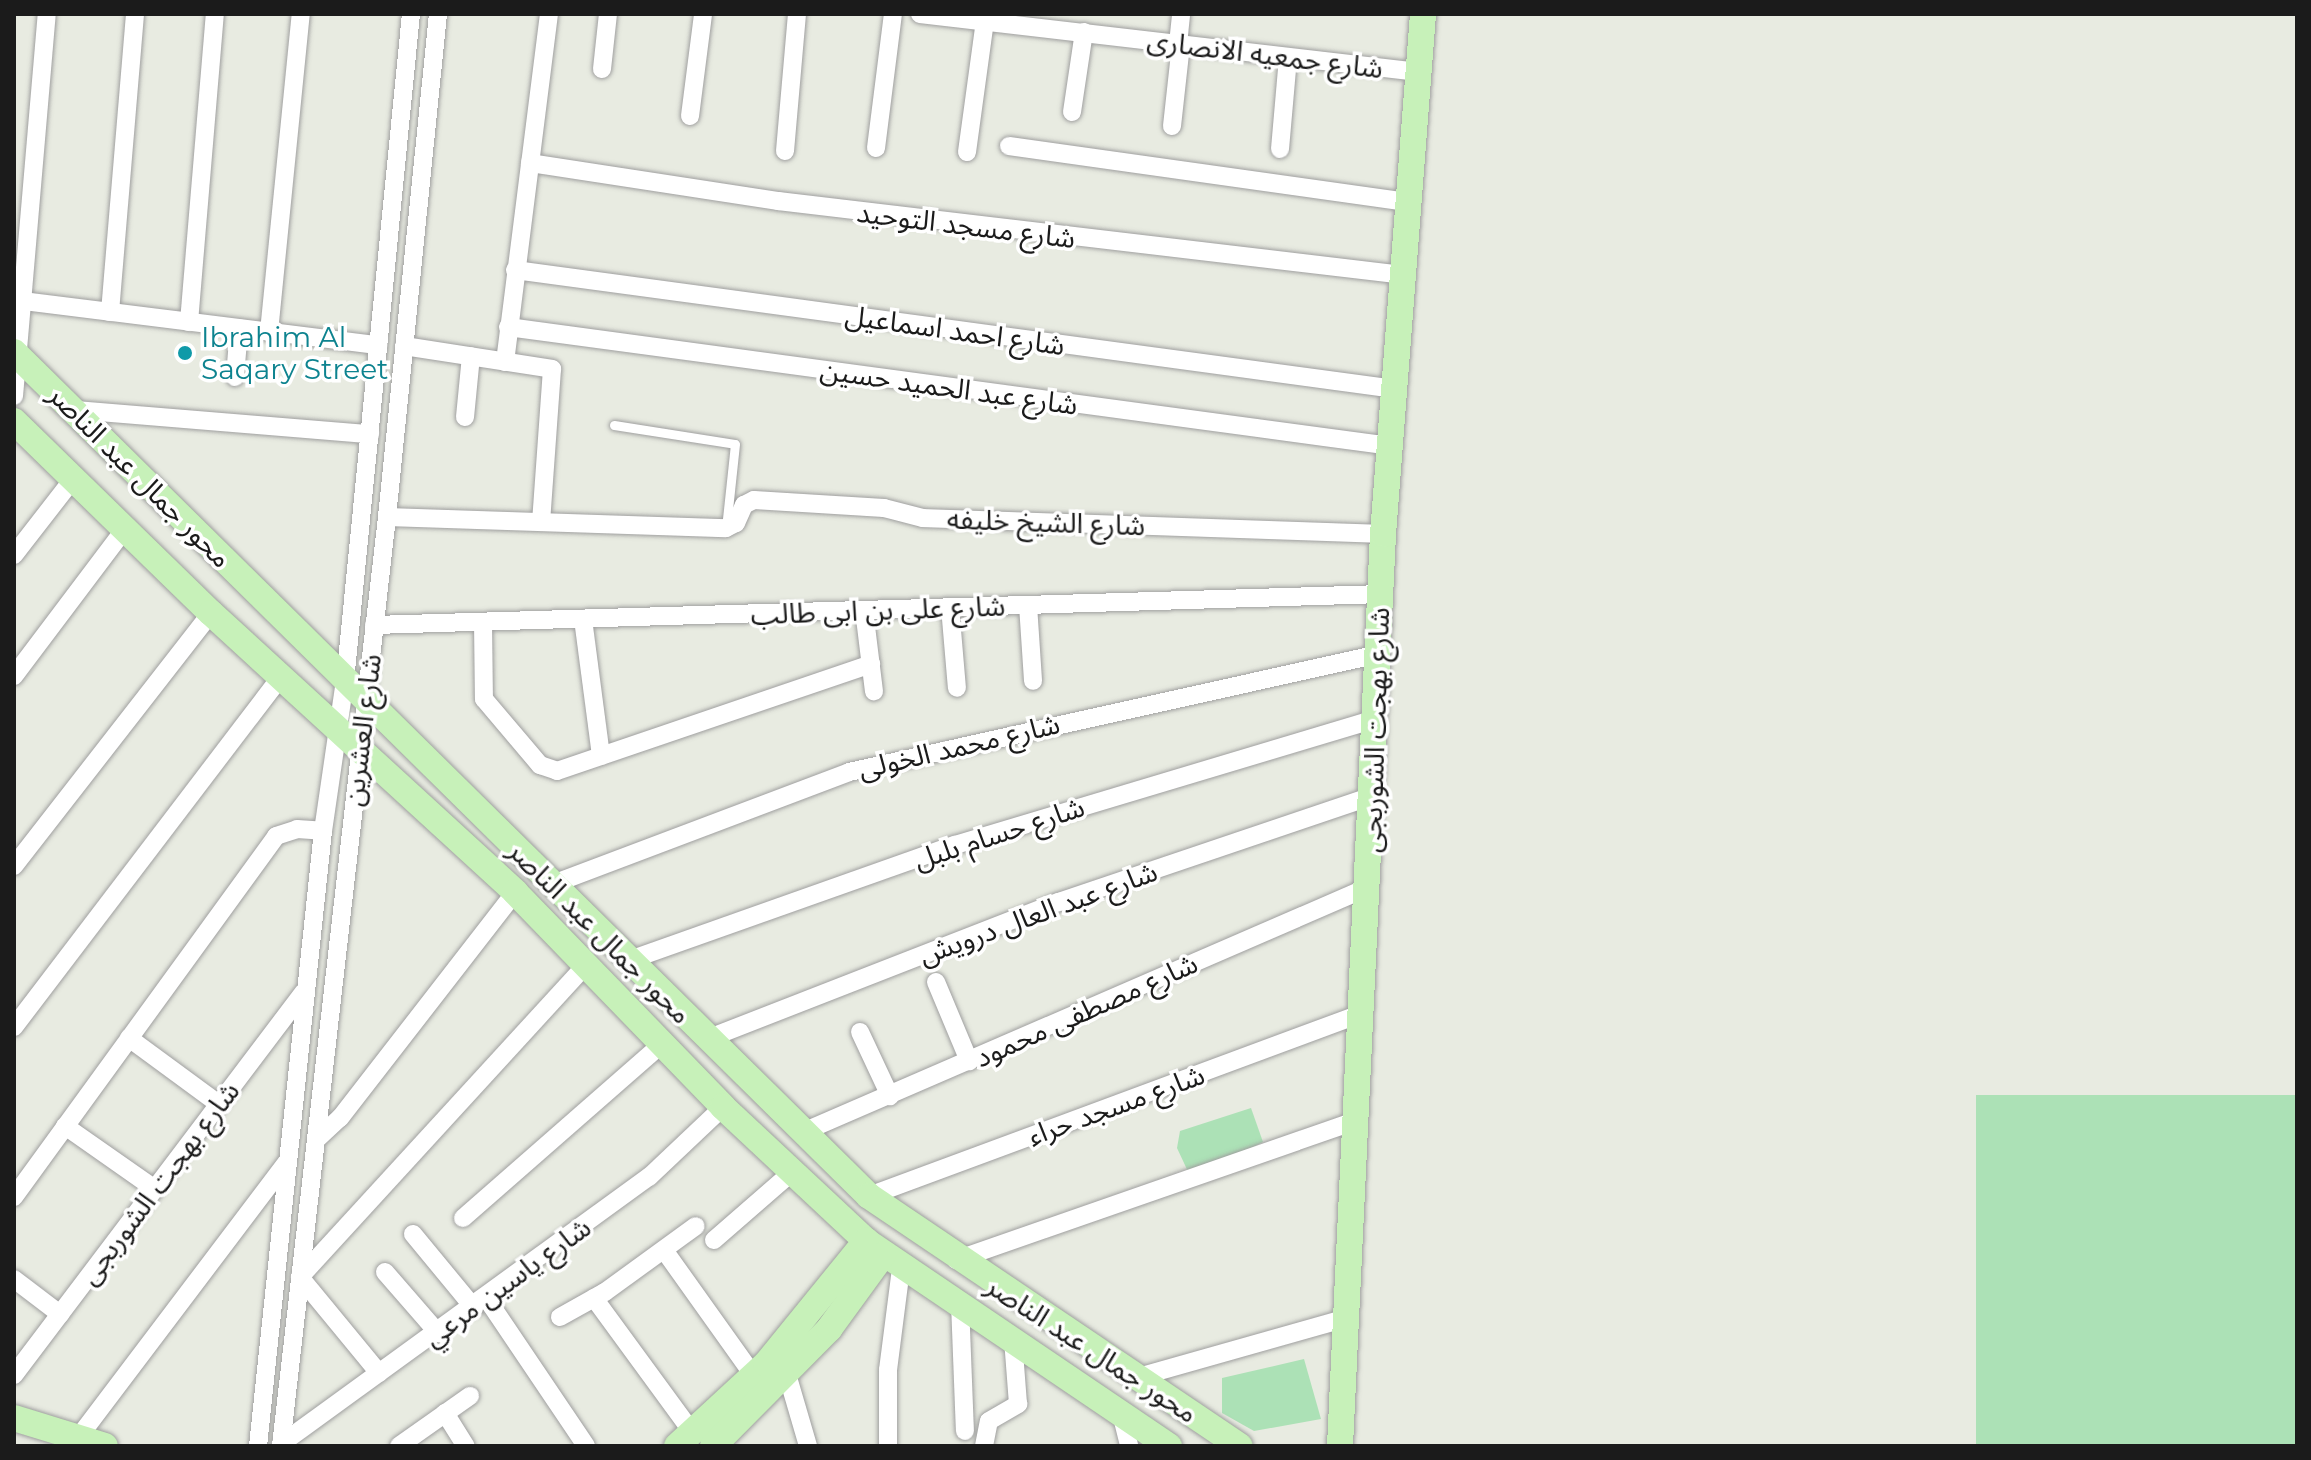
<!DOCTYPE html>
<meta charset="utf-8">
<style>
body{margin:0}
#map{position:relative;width:2311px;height:1460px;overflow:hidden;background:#e8ebe1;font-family:Montserrat,"Noto Sans Arabic",sans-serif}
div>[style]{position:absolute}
.grass>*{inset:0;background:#ace1b6;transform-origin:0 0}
.roads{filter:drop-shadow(0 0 2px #9f9f9f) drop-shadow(0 0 2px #9f9f9f)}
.lane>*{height:9px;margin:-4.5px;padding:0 4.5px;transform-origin:4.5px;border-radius:4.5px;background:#fff}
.street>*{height:18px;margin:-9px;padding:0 9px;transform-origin:9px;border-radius:9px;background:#fff}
.secondary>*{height:26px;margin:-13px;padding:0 13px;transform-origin:13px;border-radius:13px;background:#c7f1b9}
.dots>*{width:22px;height:22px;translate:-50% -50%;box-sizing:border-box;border:4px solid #fff;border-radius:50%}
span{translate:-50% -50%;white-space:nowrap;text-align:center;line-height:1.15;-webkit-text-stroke:7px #fff;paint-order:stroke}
.street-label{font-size:28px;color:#1b1b1b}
.culture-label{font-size:28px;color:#0d838f}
.left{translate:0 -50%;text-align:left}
.frame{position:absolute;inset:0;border:16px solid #1b1b1b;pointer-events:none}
</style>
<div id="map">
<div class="grass">
<div style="left:2297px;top:1095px;width:351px;height:321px;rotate:90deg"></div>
<div style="clip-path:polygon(1251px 1108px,1263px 1142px,1191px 1178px,1177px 1148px,1180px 1131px)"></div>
<div style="clip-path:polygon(1304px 1359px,1321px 1419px,1254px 1431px,1222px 1413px,1222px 1378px)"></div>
</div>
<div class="roads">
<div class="lane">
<div style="left:614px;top:425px;width:122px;rotate:8.9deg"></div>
<div style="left:735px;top:444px;width:84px;rotate:96.1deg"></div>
</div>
<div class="street">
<div style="left:920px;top:14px;width:502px;rotate:6.63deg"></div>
<div style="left:1178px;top:44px;width:30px;rotate:-84deg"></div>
<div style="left:602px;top:69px;width:55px;rotate:-83.8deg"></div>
<div style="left:1072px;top:112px;width:81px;rotate:-81.5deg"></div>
<div style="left:690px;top:116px;width:103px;rotate:-82.7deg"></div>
<div style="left:1172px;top:126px;width:82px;rotate:-83.7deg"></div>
<div style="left:1009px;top:146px;width:404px;rotate:8deg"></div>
<div style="left:876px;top:148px;width:135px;rotate:-82.8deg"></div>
<div style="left:1280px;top:149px;width:92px;rotate:-85deg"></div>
<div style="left:785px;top:151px;width:138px;rotate:-85deg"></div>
<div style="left:967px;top:152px;width:132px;rotate:-82.2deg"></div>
<div style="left:530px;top:163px;width:251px;rotate:8.7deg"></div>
<div style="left:778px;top:201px;width:629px;rotate:6.75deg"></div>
<div style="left:515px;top:270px;width:888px;rotate:7.7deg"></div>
<div style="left:23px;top:301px;width:358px;rotate:7.1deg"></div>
<div style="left:110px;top:312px;width:299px;rotate:-85.2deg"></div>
<div style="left:189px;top:322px;width:309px;rotate:-85.2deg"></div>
<div style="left:508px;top:327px;width:890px;rotate:7.68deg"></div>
<div style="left:269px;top:332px;width:320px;rotate:-84.3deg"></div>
<div style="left:404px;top:346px;width:150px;rotate:8.8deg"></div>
<div style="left:552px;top:369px;width:153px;rotate:94.1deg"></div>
<div style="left:505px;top:362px;width:351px;rotate:-82.8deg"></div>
<div style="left:235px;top:377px;width:49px;rotate:-85.3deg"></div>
<div style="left:14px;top:396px;width:383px;rotate:-85.1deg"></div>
<div style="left:75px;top:410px;width:296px;rotate:4.7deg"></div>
<div style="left:465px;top:417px;width:61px;rotate:-84.4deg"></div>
<div style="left:387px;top:517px;width:339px;rotate:1.9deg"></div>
<div style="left:726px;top:528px;width:11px;rotate:-27deg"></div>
<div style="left:736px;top:523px;width:20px;rotate:-66deg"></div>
<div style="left:744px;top:505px;width:11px;rotate:-27deg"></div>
<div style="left:754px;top:500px;width:130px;rotate:3.5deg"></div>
<div style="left:884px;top:508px;width:40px;rotate:14.4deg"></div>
<div style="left:923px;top:518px;width:460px;rotate:2deg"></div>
<div style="left:14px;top:555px;width:96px;rotate:-52.2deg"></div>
<div style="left:1028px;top:605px;width:76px;rotate:86.2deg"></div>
<div style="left:950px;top:607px;width:81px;rotate:85.1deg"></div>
<div style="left:864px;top:610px;width:82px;rotate:83deg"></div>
<div style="left:583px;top:619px;width:138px;rotate:82.5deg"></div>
<div style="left:483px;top:622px;width:77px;rotate:89.3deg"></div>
<div style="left:484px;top:699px;width:87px;rotate:49.7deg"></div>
<div style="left:540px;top:765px;width:18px;rotate:19deg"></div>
<div style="left:557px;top:771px;width:332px;rotate:-18.8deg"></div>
<div style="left:374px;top:625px;width:1007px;rotate:-1.76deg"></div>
<div style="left:14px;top:676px;width:183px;rotate:-53deg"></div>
<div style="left:14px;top:866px;width:321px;rotate:-52.1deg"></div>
<div style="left:553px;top:884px;width:316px;rotate:-20.7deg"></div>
<div style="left:849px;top:772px;width:543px;rotate:-12.55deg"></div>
<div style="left:627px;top:961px;width:348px;rotate:-19.5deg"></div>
<div style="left:955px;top:845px;width:439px;rotate:-16.7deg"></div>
<div style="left:936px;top:982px;width:86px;rotate:67.3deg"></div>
<div style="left:14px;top:1027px;width:441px;rotate:-52.7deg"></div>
<div style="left:860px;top:1032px;width:71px;rotate:64.9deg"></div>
<div style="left:129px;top:1038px;width:112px;rotate:36.3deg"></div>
<div style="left:707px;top:1039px;width:378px;rotate:-21.3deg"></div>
<div style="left:1059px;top:902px;width:331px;rotate:-18.7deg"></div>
<div style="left:65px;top:1126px;width:110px;rotate:35deg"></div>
<div style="left:803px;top:1132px;width:617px;rotate:-23.41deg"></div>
<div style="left:316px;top:1140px;width:33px;rotate:-43deg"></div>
<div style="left:340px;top:1118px;width:286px;rotate:-52.2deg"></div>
<div style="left:869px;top:1196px;width:527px;rotate:-20.33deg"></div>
<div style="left:14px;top:1197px;width:446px;rotate:-54deg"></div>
<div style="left:276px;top:836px;width:22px;rotate:-18deg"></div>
<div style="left:297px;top:829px;width:26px;rotate:4deg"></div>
<div style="left:463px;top:1218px;width:264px;rotate:-41.2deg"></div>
<div style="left:413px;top:1234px;width:96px;rotate:50.5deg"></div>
<div style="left:714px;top:1240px;width:102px;rotate:-41deg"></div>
<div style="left:664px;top:1250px;width:155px;rotate:54.5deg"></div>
<div style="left:956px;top:1260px;width:425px;rotate:-19.2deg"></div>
<div style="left:385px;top:1272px;width:81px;rotate:49deg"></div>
<div style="left:14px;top:1279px;width:58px;rotate:37.3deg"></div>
<div style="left:594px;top:1298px;width:166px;rotate:53.8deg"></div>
<div style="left:487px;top:1299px;width:177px;rotate:56deg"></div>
<div style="left:960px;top:1303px;width:128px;rotate:87.8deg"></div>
<div style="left:560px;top:1317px;width:51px;rotate:-29.1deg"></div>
<div style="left:605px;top:1292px;width:112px;rotate:-36deg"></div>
<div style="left:379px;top:1373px;width:124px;rotate:-129.5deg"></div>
<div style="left:300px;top:1277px;width:423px;rotate:-47.5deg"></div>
<div style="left:787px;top:1374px;width:75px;rotate:73.7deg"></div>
<div style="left:14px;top:1375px;width:480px;rotate:-52.9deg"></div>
<div style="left:1135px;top:1378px;width:220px;rotate:-15.8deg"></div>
<div style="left:445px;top:1413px;width:39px;rotate:58deg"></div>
<div style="left:1121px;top:1413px;width:34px;rotate:76deg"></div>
<div style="left:78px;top:1438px;width:345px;rotate:-52.9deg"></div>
<div style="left:281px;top:1444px;width:455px;rotate:-36deg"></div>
<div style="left:649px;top:1177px;width:102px;rotate:-43.4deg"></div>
<div style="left:258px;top:1446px;width:618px;rotate:-83.97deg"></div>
<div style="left:323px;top:831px;width:152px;rotate:-81.7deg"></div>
<div style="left:345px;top:681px;width:670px;rotate:-84.35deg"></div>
<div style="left:281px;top:1446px;width:935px;rotate:-83.49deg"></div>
<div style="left:387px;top:517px;width:506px;rotate:-84.21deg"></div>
<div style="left:399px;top:1446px;width:87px;rotate:-35.2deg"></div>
<div style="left:888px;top:1446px;width:76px;rotate:-90deg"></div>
<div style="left:888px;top:1370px;width:103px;rotate:-82.7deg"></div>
<div style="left:984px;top:1446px;width:25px;rotate:-79deg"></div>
<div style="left:989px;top:1421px;width:34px;rotate:-30deg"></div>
<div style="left:1018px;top:1404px;width:65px;rotate:-94.4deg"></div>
</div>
<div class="secondary">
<div style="left:14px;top:352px;width:1201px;rotate:44.63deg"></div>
<div style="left:869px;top:1196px;width:447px;rotate:34deg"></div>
<div style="left:14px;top:421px;width:275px;rotate:44.3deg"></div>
<div style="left:211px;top:613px;width:413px;rotate:42.5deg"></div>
<div style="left:515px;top:892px;width:299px;rotate:45.9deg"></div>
<div style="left:723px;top:1107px;width:196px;rotate:43.1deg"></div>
<div style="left:866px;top:1241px;width:366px;rotate:34.1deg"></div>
<div style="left:14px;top:1418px;width:95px;rotate:17.1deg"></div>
<div style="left:677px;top:1446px;width:121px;rotate:-42.7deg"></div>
<div style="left:766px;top:1364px;width:159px;rotate:-50.9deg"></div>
<div style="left:713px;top:1446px;width:165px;rotate:-45.2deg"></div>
<div style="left:829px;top:1329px;width:92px;rotate:-53.9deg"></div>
<div style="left:1340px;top:1446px;width:913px;rotate:-87.3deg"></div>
<div style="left:1383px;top:534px;width:522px;rotate:-85.6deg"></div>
</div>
</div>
<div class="dots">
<div style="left:185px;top:353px;background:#0f9aa8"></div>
</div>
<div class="street-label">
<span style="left:1265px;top:54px;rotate:7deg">شارع جمعيه الانصارى</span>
<span style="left:966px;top:225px;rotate:7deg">شارع مسجد التوحيد</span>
<span style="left:955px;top:330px;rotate:8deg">شارع احمد اسماعيل</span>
<span style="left:949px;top:387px;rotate:8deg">شارع عبد الحميد حسين</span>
<span style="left:140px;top:476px;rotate:45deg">محور جمال عبد الناصر</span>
<span style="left:1046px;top:522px;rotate:2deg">شارع الشيخ خليفه</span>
<span style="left:878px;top:610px;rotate:-2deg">شارع على بن ابى طالب</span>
<span style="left:362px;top:730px;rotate:-83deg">شارع العشرين</span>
<span style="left:1375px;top:730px;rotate:-88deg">شارع بهجت الشوربجى</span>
<span style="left:959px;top:746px;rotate:-13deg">شارع محمد الخولى</span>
<span style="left:999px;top:833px;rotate:-18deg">شارع حسام بلبل</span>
<span style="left:1038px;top:913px;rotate:-20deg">شارع عبد العال درويش</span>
<span style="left:600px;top:932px;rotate:45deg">محور جمال عبد الناصر</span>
<span style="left:1086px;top:1010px;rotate:-24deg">شارع مصطفى محمود</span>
<span style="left:1116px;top:1105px;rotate:-20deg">شارع مسجد حراء</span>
<span style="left:159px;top:1183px;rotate:-53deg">شارع بهجت الشوربجى</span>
<span style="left:507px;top:1282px;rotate:-36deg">شارع ياسين مرعي</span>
<span style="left:1092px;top:1349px;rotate:33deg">محور جمال عبد الناصر</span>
</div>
<div class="culture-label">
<span class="left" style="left:201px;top:353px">Ibrahim Al<br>Saqary Street</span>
</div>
<div class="frame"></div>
</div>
